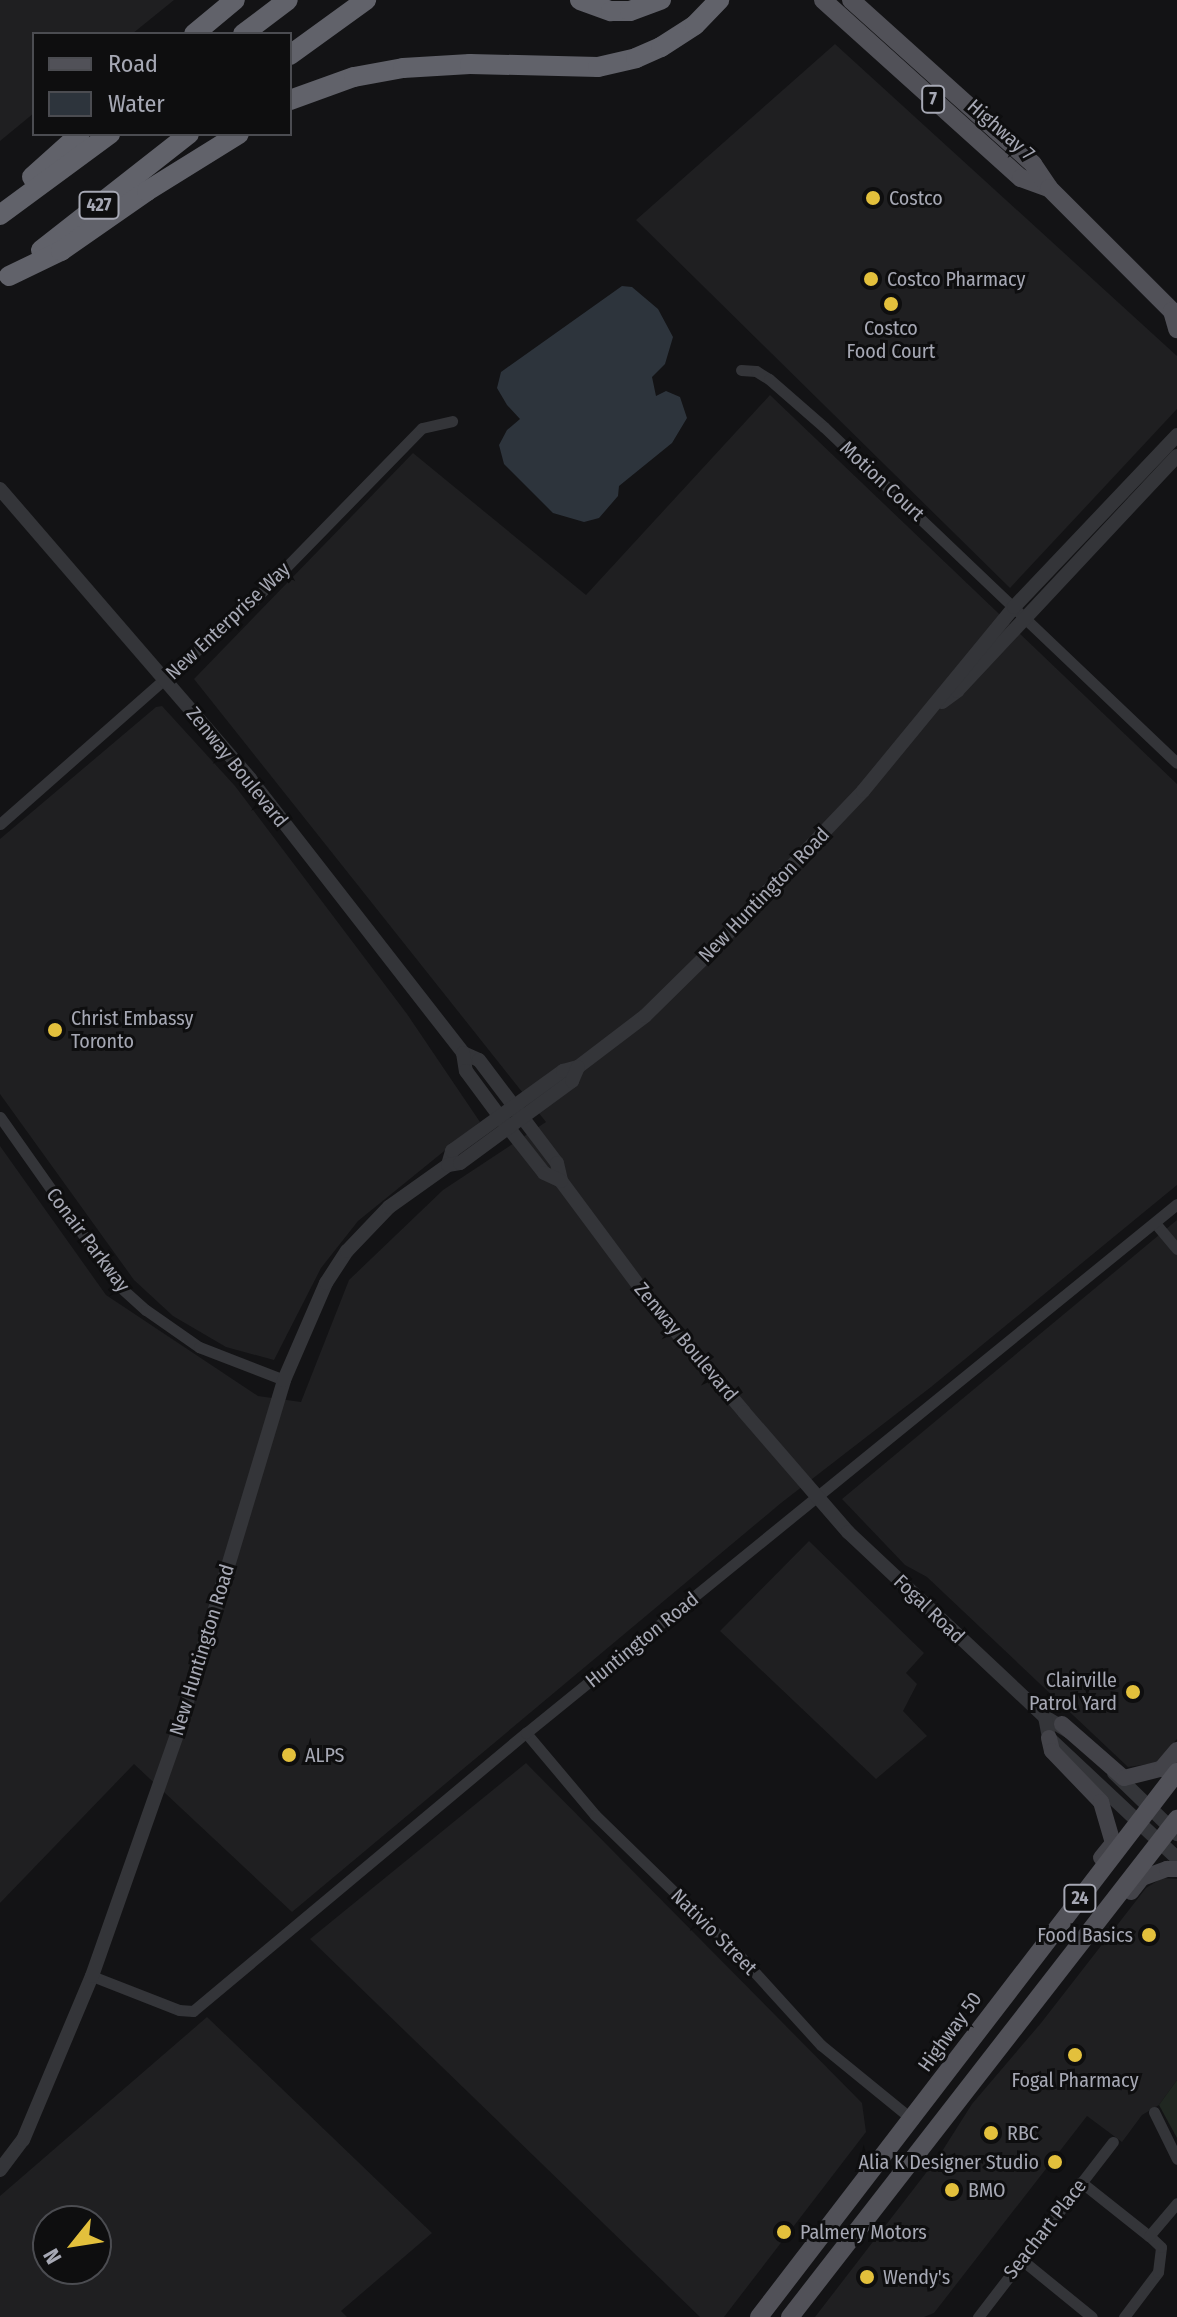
<!DOCTYPE html>
<style>
body{margin:0}
#map{position:relative;width:1177px;height:2317px;overflow:hidden;background:#131315;font-family:"Fira Sans Condensed",sans-serif}
div>[style]{position:absolute}
.built>*{inset:0;background:#1f1f21}
.green>*{inset:0;background:#202721}
.water>*{inset:0;background:#2d343c}
.minor>*{height:11px;margin:-5.5px;padding:0 5.5px;transform-origin:5.5px;border-radius:5.5px;background:#343539}
.tertiary>*{height:14px;margin:-7px;padding:0 7px;transform-origin:7px;border-radius:7px;background:#343539}
.secondary>*{height:16px;margin:-8px;padding:0 8px;transform-origin:8px;border-radius:8px;background:#434349}
.primary>*{height:18px;margin:-9px;padding:0 9px;transform-origin:9px;border-radius:9px;background:#515158}
.motorway>*{height:20px;margin:-10px;padding:0 10px;transform-origin:10px;border-radius:10px;background:#61626a}
.dots>*{width:22px;height:22px;translate:-50% -50%;box-sizing:border-box;border:4px solid #0e0e0f;border-radius:50%}
span{translate:-50% -50%;white-space:nowrap;text-align:center;line-height:1.15;-webkit-text-stroke:6px #0e0e0f;paint-order:stroke}
.shield-label span{padding:2px 6px;background:#0e0e0f;border:2px solid;border-radius:6px;-webkit-text-stroke-width:0}
.shield-label{font-size:18px;color:#a6a8b4;font-weight:700}
.street-label{font-size:20px;color:#a6a8b4}
.poi-label{font-size:20px;color:#a6a8b4}
.left{translate:0 -50%;text-align:left}
.right{translate:-100% -50%;text-align:right}
.legend{position:absolute;left:32px;top:32px;width:260px;height:104px;box-sizing:border-box;background:#0e0e0f;border:2px solid #4b4c51;margin:0;padding:10px 14px;list-style:none;font-size:24px;color:#a6a8b4}
.legend li{display:flex;align-items:center;gap:16px;height:40px}
.legend b{width:40px;border:2px solid #4b4c51}
.north{position:absolute;left:32px;top:2205px;width:80px;height:80px;box-sizing:border-box;background:#0e0e0f;border:2px solid #4b4c51;border-radius:50%;rotate:240deg;font-size:22px;font-weight:700;line-height:32px;text-align:center;color:#a6a8b4}
.north::after{content:'';display:block;margin:auto;width:28px;height:36px;background:#e3c03c;clip-path:polygon(50% 0,100% 100%,50% 72%,0 100%)}
</style>
<div id="map">
<div class="built">
<div style="clip-path:polygon(0 0,174px 0,132px 34px,34px 34px,34px 113px,0 141px)"></div>
<div style="clip-path:polygon(835px 44px,1177px 356px,1177px 409px,1010px 588px,636px 220px)"></div>
<div style="clip-path:polygon(770px 395px,1177px 784px,1177px 1185px,931px 1387px,781px 1503px,292px 1912px,134px 1764px,0 1903px,0 1146px,106px 1295px,258px 1396px,301px 1402px,349px 1280px,443px 1190px,546px 1122px,194px 679px,413px 453px,586px 595px)"></div>
<div style="clip-path:polygon(162px 706px,235px 786px,407px 1014px,480px 1122px,358px 1221px,321px 1268px,274px 1360px,226px 1347px,173px 1316px,134px 1280px,0 1094px,0 839px,156px 707px)"></div>
<div style="clip-path:polygon(1177px 1220px,1177px 1739px,1156px 1763px,1128px 1767px,927px 1577px,905px 1565px,842px 1499px)"></div>
<div style="clip-path:polygon(809px 1541px,924px 1653px,906px 1673px,917px 1684px,903px 1711px,927px 1736px,876px 1779px,720px 1631px)"></div>
<div style="clip-path:polygon(526px 1763px,862px 2103px,866px 2132px,724px 2317px,700px 2317px,310px 1939px)"></div>
<div style="clip-path:polygon(1162px 1878px,1177px 1879px,1177px 2080px,1159px 2105px,1142px 2115px,1122px 2142px,1087px 2116px,934px 2313px,924px 2317px,815px 2317px,939px 2156px,972px 2104px,1041px 2023px,1146px 1888px)"></div>
<div style="clip-path:polygon(evenodd,207px 2017px,432px 2233px,341px 2311px,347px 2317px,0 2317px,0 2196px,207px 2017px,48px 2221px,96px 2221px,96px 2269px,48px 2269px,48px 2221px)"></div>
</div>
<div class="green">
<div style="clip-path:polygon(1177px 2080px,1177px 2138px,1159px 2105px)"></div>
</div>
<div class="water">
<div style="clip-path:polygon(622px 286px,632px 287px,658px 309px,673px 337px,665px 364px,652px 377px,656px 396px,666px 391px,680px 397px,687px 418px,672px 443px,619px 486px,618px 496px,599px 518px,584px 522px,553px 513px,504px 464px,499px 445px,507px 430px,520px 419px,507px 405px,497px 388px,501px 372px)"></div>
</div>
<div class="minor">
<div style="left:741px;top:370px;width:15px;rotate:4deg"></div>
<div style="left:756px;top:371px;width:15px;rotate:32deg"></div>
<div style="left:769px;top:379px;width:73px;rotate:41.1deg"></div>
<div style="left:824px;top:427px;width:487px;rotate:43.6deg"></div>
<div style="left:0;top:824px;width:339px;rotate:-41.4deg"></div>
<div style="left:254px;top:600px;width:240px;rotate:-45.7deg"></div>
<div style="left:422px;top:428px;width:31px;rotate:-13deg"></div>
<div style="left:0;top:1117px;width:207px;rotate:54.8deg"></div>
<div style="left:119px;top:1286px;width:36px;rotate:42deg"></div>
<div style="left:146px;top:1310px;width:65px;rotate:34.9deg"></div>
<div style="left:199px;top:1347px;width:91px;rotate:21.2deg"></div>
<div style="left:1155px;top:1223px;width:34px;rotate:50deg"></div>
<div style="left:526px;top:1733px;width:107px;rotate:49.9deg"></div>
<div style="left:595px;top:1815px;width:201px;rotate:44.2deg"></div>
<div style="left:739px;top:1955px;width:122px;rotate:47.7deg"></div>
<div style="left:821px;top:2045px;width:119px;rotate:39.2deg"></div>
<div style="left:92px;top:1976px;width:93px;rotate:21.3deg"></div>
<div style="left:179px;top:2010px;width:14px;rotate:4deg"></div>
<div style="left:193px;top:2011px;width:434px;rotate:-39.9deg"></div>
<div style="left:526px;top:1733px;width:839px;rotate:-39.1deg"></div>
<div style="left:1154px;top:2112px;width:52px;rotate:63.9deg"></div>
<div style="left:1081px;top:2182px;width:87px;rotate:38.5deg"></div>
<div style="left:1022px;top:2260px;width:90px;rotate:39.2deg"></div>
<div style="left:978px;top:2317px;width:221px;rotate:-52.4deg"></div>
<div style="left:1124px;top:2317px;width:56px;rotate:-52.9deg"></div>
<div style="left:1158px;top:2272px;width:25px;rotate:-83deg"></div>
<div style="left:1161px;top:2247px;width:16px;rotate:-137deg"></div>
<div style="left:1149px;top:2236px;width:43px;rotate:-49.7deg"></div>
</div>
<div class="tertiary">
<div style="left:0;top:489px;width:383px;rotate:49.2deg"></div>
<div style="left:250px;top:779px;width:347px;rotate:52.1deg"></div>
<div style="left:463px;top:1053px;width:17px;rotate:24deg"></div>
<div style="left:479px;top:1060px;width:129px;rotate:52.9deg"></div>
<div style="left:557px;top:1163px;width:18px;rotate:77deg"></div>
<div style="left:561px;top:1181px;width:149px;rotate:53.4deg"></div>
<div style="left:650px;top:1301px;width:145px;rotate:49.7deg"></div>
<div style="left:744px;top:1412px;width:159px;rotate:49.1deg"></div>
<div style="left:848px;top:1532px;width:270px;rotate:43.2deg"></div>
<div style="left:1045px;top:1717px;width:29px;rotate:31deg"></div>
<div style="left:942px;top:702px;width:19px;rotate:-36deg"></div>
<div style="left:957px;top:691px;width:322px;rotate:-46.9deg"></div>
<div style="left:463px;top:1053px;width:18px;rotate:81deg"></div>
<div style="left:466px;top:1071px;width:57px;rotate:53.5deg"></div>
<div style="left:500px;top:1117px;width:71px;rotate:51.8deg"></div>
<div style="left:544px;top:1173px;width:19px;rotate:25deg"></div>
<div style="left:448px;top:1165px;width:15px;rotate:-74deg"></div>
<div style="left:452px;top:1151px;width:137px;rotate:-35.8deg"></div>
<div style="left:563px;top:1071px;width:16px;rotate:-15deg"></div>
<div style="left:578px;top:1067px;width:84px;rotate:-37.3deg"></div>
<div style="left:645px;top:1016px;width:83px;rotate:-44.5deg"></div>
<div style="left:704px;top:958px;width:231px;rotate:-46.4deg"></div>
<div style="left:863px;top:791px;width:238px;rotate:-50.6deg"></div>
<div style="left:1014px;top:607px;width:237px;rotate:-46.5deg"></div>
<div style="left:1045px;top:1717px;width:21px;rotate:79deg"></div>
<div style="left:1049px;top:1738px;width:175px;rotate:43.2deg"></div>
<div style="left:1114px;top:1773px;width:88px;rotate:44.1deg"></div>
<div style="left:0;top:2170px;width:38px;rotate:-53deg"></div>
<div style="left:23px;top:2140px;width:178px;rotate:-67.2deg"></div>
<div style="left:92px;top:1976px;width:256px;rotate:-70.6deg"></div>
<div style="left:177px;top:1735px;width:371px;rotate:-73.2deg"></div>
<div style="left:284px;top:1380px;width:106px;rotate:-66.6deg"></div>
<div style="left:326px;top:1283px;width:38px;rotate:-57deg"></div>
<div style="left:347px;top:1251px;width:61px;rotate:-46.3deg"></div>
<div style="left:389px;top:1207px;width:72px;rotate:-35.4deg"></div>
<div style="left:448px;top:1165px;width:12px;rotate:-9deg"></div>
<div style="left:460px;top:1163px;width:139px;rotate:-36.2deg"></div>
<div style="left:572px;top:1081px;width:15px;rotate:-67deg"></div>
</div>
<div class="secondary">
<div style="left:1062px;top:1724px;width:82px;rotate:41.1deg"></div>
<div style="left:1124px;top:1778px;width:38px;rotate:-14deg"></div>
<div style="left:1161px;top:1769px;width:25px;rotate:-50deg"></div>
<div style="left:1049px;top:1738px;width:13px;rotate:77deg"></div>
<div style="left:1052px;top:1751px;width:71px;rotate:46.1deg"></div>
<div style="left:1101px;top:1802px;width:43px;rotate:73.7deg"></div>
<div style="left:1113px;top:1843px;width:19px;rotate:129deg"></div>
<div style="left:1131px;top:1892px;width:18px;rotate:-52deg"></div>
<div style="left:1142px;top:1878px;width:27px;rotate:-20deg"></div>
<div style="left:1167px;top:1869px;width:10px"></div>
</div>
<div class="primary">
<div style="left:823px;top:0;width:266px;rotate:42deg"></div>
<div style="left:1021px;top:178px;width:30px;rotate:20deg"></div>
<div style="left:851px;top:0;width:245px;rotate:42deg"></div>
<div style="left:1033px;top:164px;width:29px;rotate:56deg"></div>
<div style="left:1049px;top:188px;width:174px;rotate:45deg"></div>
<div style="left:1172px;top:311px;width:19px;rotate:74deg"></div>
<div style="left:759px;top:2317px;width:687px;rotate:-52.51deg"></div>
<div style="left:790px;top:2317px;width:631px;rotate:-52.15deg"></div>
</div>
<div class="motorway">
<div style="left:580px;top:0;width:33px;rotate:20deg"></div>
<div style="left:611px;top:11px;width:19px"></div>
<div style="left:630px;top:11px;width:33px;rotate:-20deg"></div>
<div style="left:194px;top:34px;width:53px;rotate:-39.7deg"></div>
<div style="left:243px;top:34px;width:56px;rotate:-37.1deg"></div>
<div style="left:290px;top:55px;width:94px;rotate:-35.9deg"></div>
<div style="left:290px;top:100px;width:68px;rotate:-19.8deg"></div>
<div style="left:354px;top:77px;width:50px;rotate:-10.4deg"></div>
<div style="left:403px;top:68px;width:67px;rotate:-3.4deg"></div>
<div style="left:470px;top:64px;width:128px;rotate:1.3deg"></div>
<div style="left:598px;top:67px;width:39px;rotate:-13deg"></div>
<div style="left:636px;top:58px;width:27px;rotate:-24deg"></div>
<div style="left:661px;top:47px;width:40px;rotate:-32.9deg"></div>
<div style="left:695px;top:25px;width:35px;rotate:-46deg"></div>
<div style="left:32px;top:177px;width:64px;rotate:-41.9deg"></div>
<div style="left:0;top:215px;width:137px;rotate:-36.4deg"></div>
<div style="left:41px;top:250px;width:188px;rotate:-38.1deg"></div>
<div style="left:9px;top:276px;width:58px;rotate:-25.7deg"></div>
<div style="left:61px;top:251px;width:105px;rotate:-34.9deg"></div>
<div style="left:147px;top:191px;width:108px;rotate:-31.8deg"></div>
</div>
<div class="dots">
<div style="left:873px;top:198px;background:#e3c03c"></div>
<div style="left:871px;top:279px;background:#e3c03c"></div>
<div style="left:891px;top:304px;background:#e3c03c"></div>
<div style="left:55px;top:1030px;background:#e3c03c"></div>
<div style="left:1133px;top:1692px;background:#e3c03c"></div>
<div style="left:289px;top:1755px;background:#e3c03c"></div>
<div style="left:1149px;top:1935px;background:#e3c03c"></div>
<div style="left:1075px;top:2055px;background:#e3c03c"></div>
<div style="left:991px;top:2133px;background:#e3c03c"></div>
<div style="left:1055px;top:2162px;background:#e3c03c"></div>
<div style="left:952px;top:2190px;background:#e3c03c"></div>
<div style="left:784px;top:2232px;background:#e3c03c"></div>
<div style="left:867px;top:2277px;background:#e3c03c"></div>
</div>
<div class="shield-label">
<span style="left:933px;top:99px">7</span>
<span style="left:99px;top:205px">427</span>
<span style="left:1080px;top:1898px">24</span>
</div>
<div class="street-label">
<span style="left:1001px;top:130px;rotate:41deg">Highway 7</span>
<span style="left:882px;top:481px;rotate:43deg">Motion Court</span>
<span style="left:228px;top:621px;rotate:-43deg">New Enterprise Way</span>
<span style="left:237px;top:767px;rotate:51deg">Zenway Boulevard</span>
<span style="left:764px;top:895px;rotate:-46deg">New Huntington Road</span>
<span style="left:88px;top:1240px;rotate:53deg">Conair Parkway</span>
<span style="left:686px;top:1342px;rotate:50deg">Zenway Boulevard</span>
<span style="left:929px;top:1609px;rotate:44deg">Fogal Road</span>
<span style="left:642px;top:1640px;rotate:-39deg">Huntington Road</span>
<span style="left:202px;top:1650px;rotate:-73deg">New Huntington Road</span>
<span style="left:714px;top:1932px;rotate:45deg">Nativio Street</span>
<span style="left:950px;top:2032px;rotate:-54deg">Highway 50</span>
<span style="left:1045px;top:2229px;rotate:-52deg">Seachart Place</span>
</div>
<div class="poi-label">
<span class="left" style="left:889px;top:198px">Costco</span>
<span class="left" style="left:887px;top:279px">Costco Pharmacy</span>
<span style="left:891px;top:340px">Costco<br>Food Court</span>
<span class="left" style="left:71px;top:1030px">Christ Embassy<br>Toronto</span>
<span class="right" style="left:1117px;top:1692px">Clairville<br>Patrol Yard</span>
<span class="left" style="left:305px;top:1755px">ALPS</span>
<span class="right" style="left:1133px;top:1935px">Food Basics</span>
<span style="left:1075px;top:2080px">Fogal Pharmacy</span>
<span class="left" style="left:1007px;top:2133px">RBC</span>
<span class="right" style="left:1039px;top:2162px">Alia K Designer Studio</span>
<span class="left" style="left:968px;top:2190px">BMO</span>
<span class="left" style="left:800px;top:2232px">Palmery Motors</span>
<span class="left" style="left:883px;top:2277px">Wendy's</span>
</div>
<ul class="legend">
<li><b style="height:10px;background:#515158"></b>Road</li>
<li><b style="height:22px;background:#2d343c"></b>Water</li>
</ul>
<div class="north">N</div>
</div>
